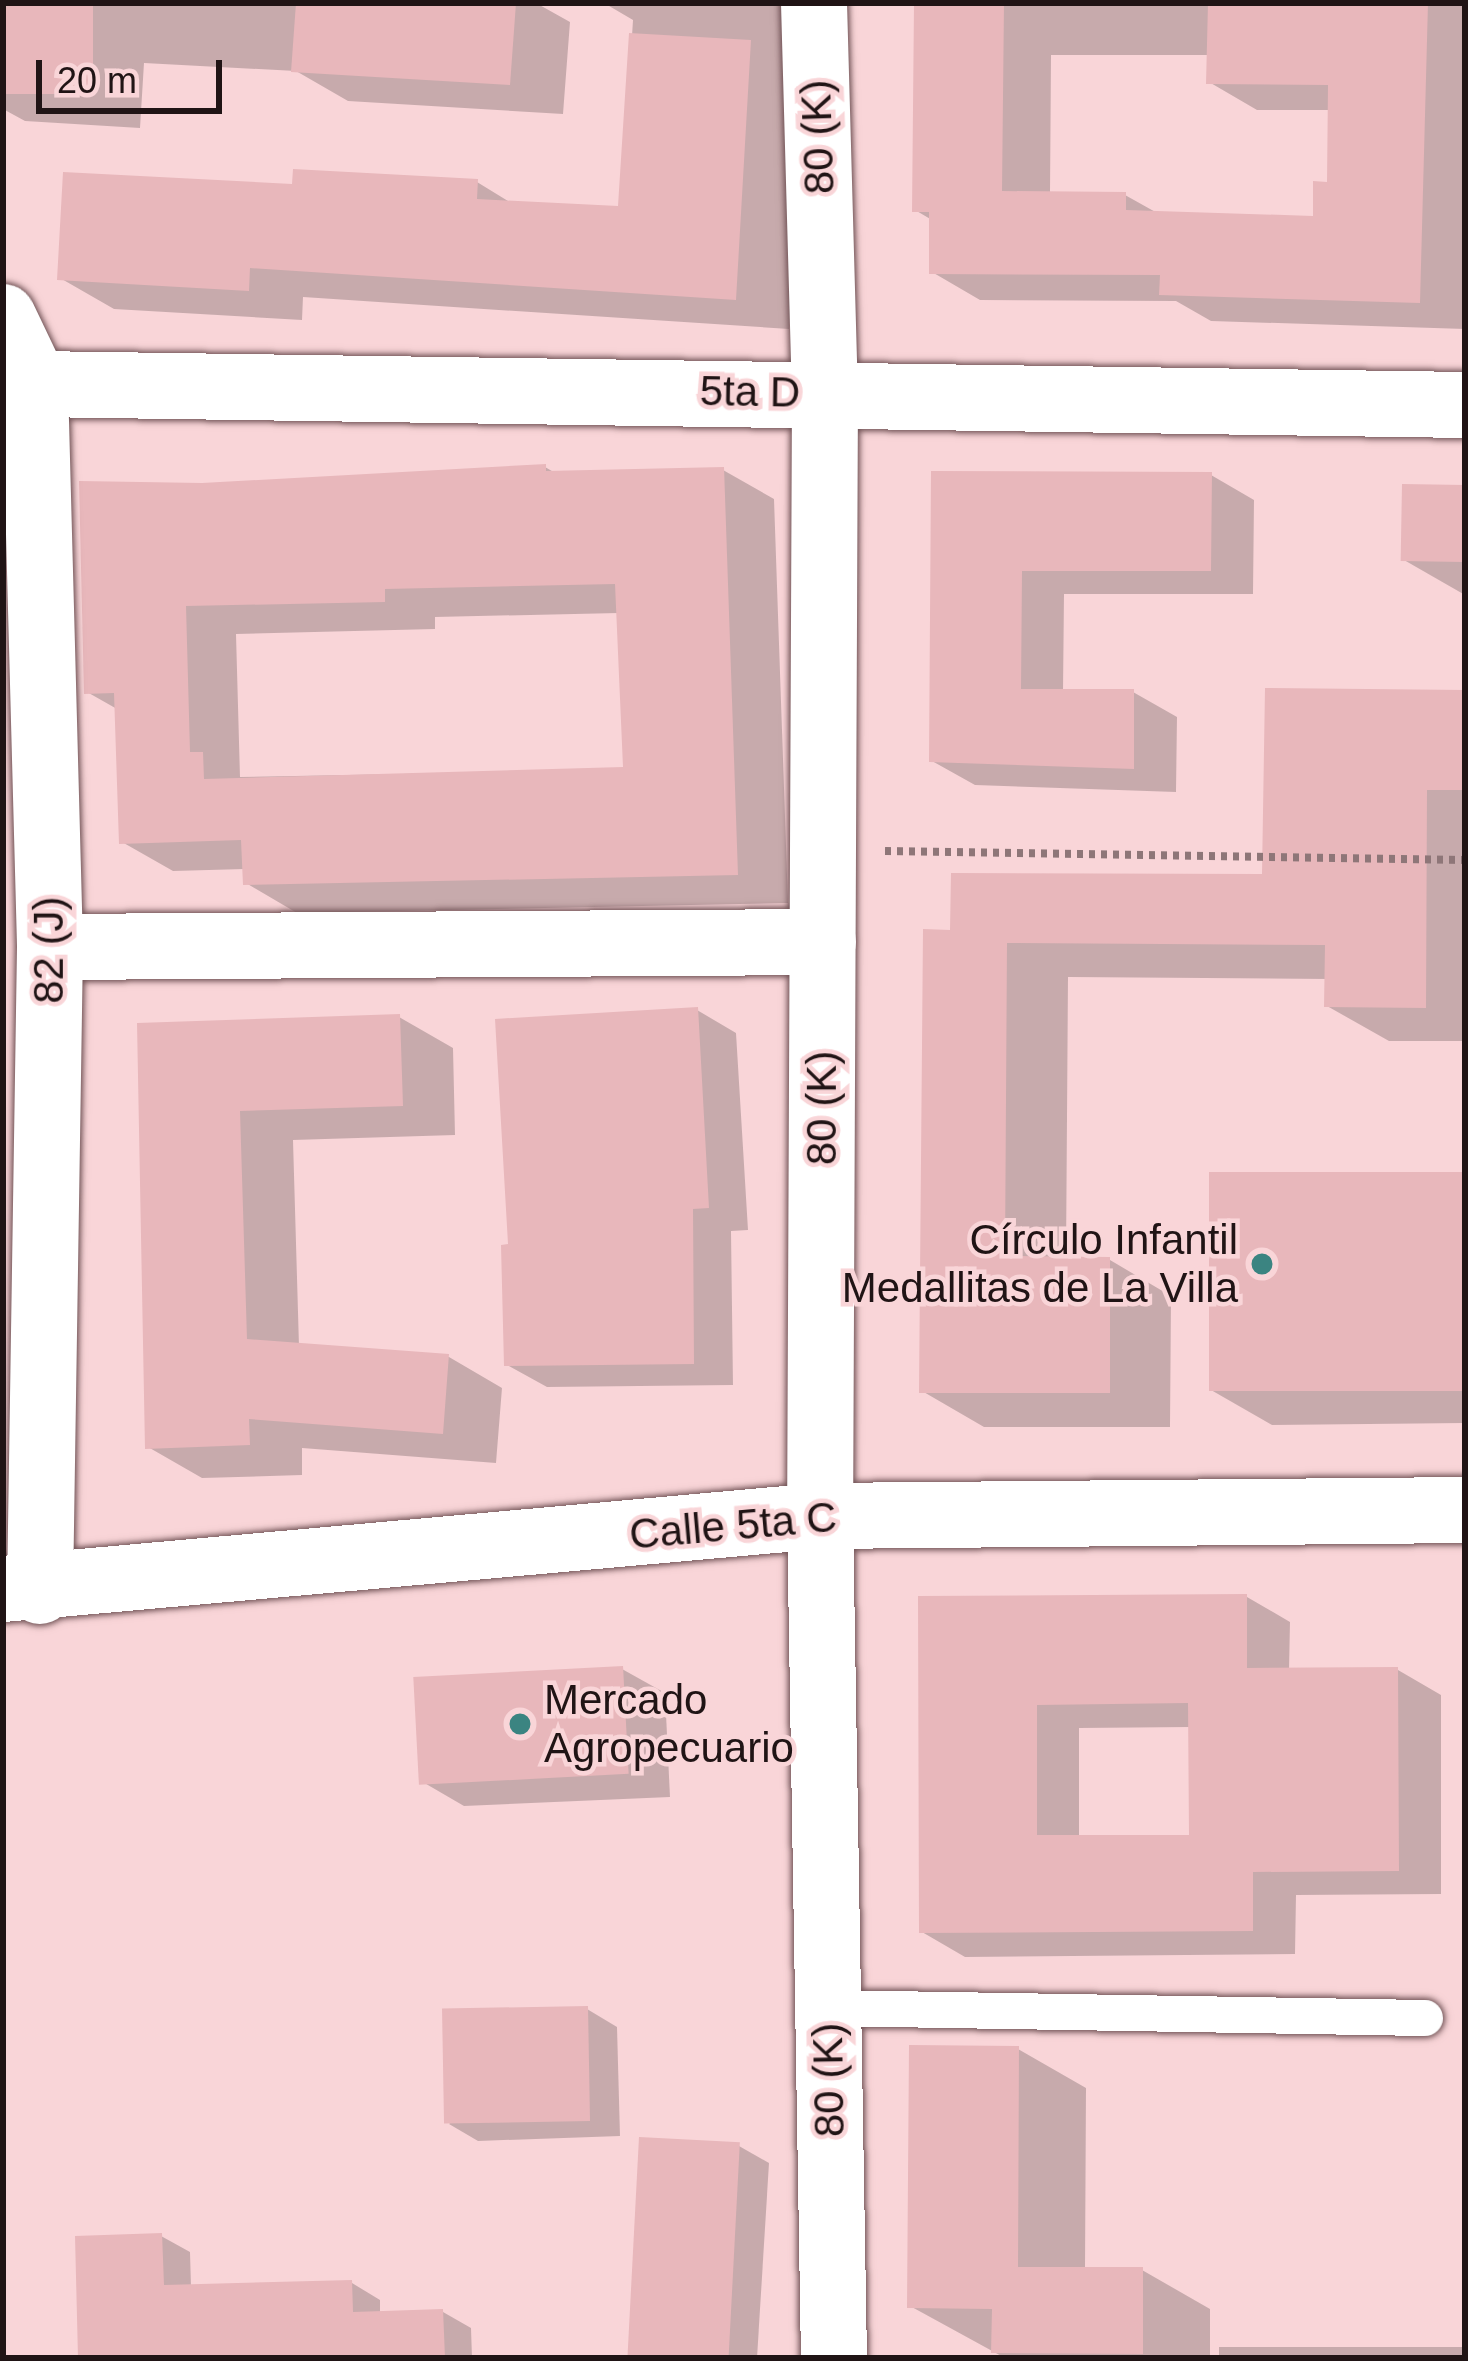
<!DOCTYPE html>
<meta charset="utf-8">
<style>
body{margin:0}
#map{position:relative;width:1468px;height:2361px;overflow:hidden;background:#f9d5d8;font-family:Arial,sans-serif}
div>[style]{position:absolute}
.shadow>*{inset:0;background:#0003;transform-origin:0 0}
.building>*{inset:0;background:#e8b7bb;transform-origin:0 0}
.path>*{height:8px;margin-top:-4px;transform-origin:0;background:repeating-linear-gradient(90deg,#8e7678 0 6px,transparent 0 12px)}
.roads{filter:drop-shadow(0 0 3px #715356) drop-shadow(0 0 3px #715356)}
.lane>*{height:36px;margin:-18px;padding:0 18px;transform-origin:18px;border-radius:18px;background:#fff}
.street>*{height:66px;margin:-33px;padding:0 33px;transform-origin:33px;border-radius:33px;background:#fff}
.dots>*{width:33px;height:33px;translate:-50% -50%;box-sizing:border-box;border:6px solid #f9d5d8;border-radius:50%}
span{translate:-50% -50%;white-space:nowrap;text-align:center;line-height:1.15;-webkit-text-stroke:9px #f9d5d8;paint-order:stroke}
.street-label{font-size:42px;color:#201415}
.poi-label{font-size:42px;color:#201415}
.right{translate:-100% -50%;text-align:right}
.left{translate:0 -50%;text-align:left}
.frame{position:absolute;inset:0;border:6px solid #201415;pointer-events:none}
.scale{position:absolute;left:36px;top:60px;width:186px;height:54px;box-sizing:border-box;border:6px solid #201415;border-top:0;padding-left:15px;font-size:36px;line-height:42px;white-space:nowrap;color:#201415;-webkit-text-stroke:9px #f9d5d8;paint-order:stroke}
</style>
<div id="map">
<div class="shadow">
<div style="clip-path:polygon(3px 3px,536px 3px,570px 22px,563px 114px,348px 101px,296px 71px,144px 63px,140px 128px,25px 121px,3px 109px)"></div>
<div style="clip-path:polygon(604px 3px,797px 3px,804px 74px,789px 329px,303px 297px,302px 320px,114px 309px,60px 278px,295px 187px,477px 182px,513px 204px,621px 209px,633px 20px)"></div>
<div style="clip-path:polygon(evenodd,917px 3px,1465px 3px,1465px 329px,1211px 321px,1176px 301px,980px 300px,932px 272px,932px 220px,915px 210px,917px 3px,1051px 55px,1210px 55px,1209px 82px,1257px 110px,1331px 110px,1330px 185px,1316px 219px,1159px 214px,1125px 195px,1050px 194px,1051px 55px)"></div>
<div style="clip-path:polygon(evenodd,545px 467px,557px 474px,723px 470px,774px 499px,788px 903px,297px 913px,246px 883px,245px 869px,173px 871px,122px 842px,117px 709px,87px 692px,202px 486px,545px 467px,619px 613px,626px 770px,240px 777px,236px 634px,435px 629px,435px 617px,619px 613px)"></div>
<div style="clip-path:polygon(934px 474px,1211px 475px,1254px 500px,1253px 594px,1064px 594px,1063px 692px,1133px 692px,1177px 717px,1176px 792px,975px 785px,932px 761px)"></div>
<div style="clip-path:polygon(1465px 488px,1465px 595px,1404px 560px)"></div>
<div style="clip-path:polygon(1465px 693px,1465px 1041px,1389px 1041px,1327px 1006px,1328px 979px,1068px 977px,1066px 1260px,1110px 1260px,1171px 1296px,1170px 1427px,984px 1427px,922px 1391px,953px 933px,1265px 877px)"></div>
<div style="clip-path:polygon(697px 1010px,736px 1033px,748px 1230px,731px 1231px,733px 1385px,547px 1387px,507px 1365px,512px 1247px)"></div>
<div style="clip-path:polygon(399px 1017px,453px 1048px,455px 1135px,293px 1140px,299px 1346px,449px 1357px,502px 1388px,496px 1463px,302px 1448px,302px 1475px,202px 1478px,148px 1447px,140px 1026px)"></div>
<div style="clip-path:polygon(1465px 1175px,1465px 1423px,1272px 1425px,1211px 1390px)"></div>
<div style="clip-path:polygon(evenodd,1247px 1597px,1290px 1622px,1289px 1671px,1398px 1670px,1441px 1695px,1441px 1894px,1296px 1895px,1295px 1954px,965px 1957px,922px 1932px,921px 1599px,1247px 1597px,1191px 1727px,1192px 1838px,1079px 1838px,1079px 1728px,1191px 1727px)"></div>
<div style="clip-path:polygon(622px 1669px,665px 1693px,670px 1797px,464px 1806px,421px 1781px)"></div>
<div style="clip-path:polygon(587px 2009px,617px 2027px,620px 2136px,478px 2141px,449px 2124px)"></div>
<div style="clip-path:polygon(1018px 2049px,1086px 2088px,1085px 2270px,1142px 2270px,1210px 2309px,1210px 2358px,1005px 2358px,910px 2306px)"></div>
<div style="clip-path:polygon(739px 2146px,769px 2163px,757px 2358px,630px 2358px)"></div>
<div style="clip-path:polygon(161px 2236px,190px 2252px,191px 2287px,352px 2283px,380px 2300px,380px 2314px,443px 2312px,471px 2328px,472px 2358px,81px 2358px)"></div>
<div style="left:1219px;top:2347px;width:246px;height:11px"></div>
</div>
<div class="building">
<div style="left:3px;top:3px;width:90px;height:91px"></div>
<div style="clip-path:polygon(296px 3px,516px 3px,510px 85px,291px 72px)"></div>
<div style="clip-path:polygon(914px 3px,1004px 3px,1002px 191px,1126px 192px,1126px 210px,1313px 216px,1313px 181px,1327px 182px,1328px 85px,1206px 84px,1208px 3px,1428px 3px,1420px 303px,1159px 295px,1160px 275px,929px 274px,929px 212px,912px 212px)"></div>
<div style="clip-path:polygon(629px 33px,751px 40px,736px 300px,250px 268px,249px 291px,57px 280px,63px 172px,292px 184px,293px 169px,478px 179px,477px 199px,618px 206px)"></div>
<div style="clip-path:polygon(evenodd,546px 464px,546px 471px,724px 467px,738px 875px,243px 885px,241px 840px,119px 844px,114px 693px,84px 694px,79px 481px,202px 483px,546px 464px,615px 584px,623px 767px,204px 779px,203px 752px,190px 752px,186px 606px,385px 602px,385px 589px,615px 584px)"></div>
<div style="clip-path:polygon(931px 471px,1212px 472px,1211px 571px,1022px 571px,1021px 689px,1134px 689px,1134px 769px,929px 762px)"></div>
<div style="left:1402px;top:484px;width:63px;height:77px;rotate:1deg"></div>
<div style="clip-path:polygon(1265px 688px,1465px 690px,1465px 790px,1427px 790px,1426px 1008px,1324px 1007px,1325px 945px,1007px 943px,1005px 1256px,1110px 1257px,1110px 1393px,919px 1393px,923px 929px,950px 930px,951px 873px,1262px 874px)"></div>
<div style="clip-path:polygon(698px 1007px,709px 1208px,693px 1209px,694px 1364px,504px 1366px,501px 1245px,508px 1244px,495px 1019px)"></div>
<div style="clip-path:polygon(400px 1014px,403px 1106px,240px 1111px,247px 1339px,449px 1354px,443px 1434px,249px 1419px,250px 1445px,145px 1449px,137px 1023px)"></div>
<div style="left:1209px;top:1172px;width:256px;height:219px"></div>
<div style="clip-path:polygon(evenodd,1247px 1594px,1247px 1668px,1398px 1667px,1399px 1871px,1253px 1872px,1253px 1931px,919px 1933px,918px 1596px,1247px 1594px,1188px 1703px,1189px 1835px,1037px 1835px,1037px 1705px,1188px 1703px)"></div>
<div style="left:623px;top:1666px;width:108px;height:210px;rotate:87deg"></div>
<div style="left:588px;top:2006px;width:115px;height:146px;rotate:89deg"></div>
<div style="clip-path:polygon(909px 2045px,1019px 2046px,1018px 2267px,1143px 2267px,1143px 2354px,991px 2353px,992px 2309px,907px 2308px)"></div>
<div style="left:639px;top:2137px;width:101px;height:221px;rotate:3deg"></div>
<div style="clip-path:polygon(162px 2233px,164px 2285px,352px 2280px,353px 2312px,443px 2309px,445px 2358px,78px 2358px,75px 2236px)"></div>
</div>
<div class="path">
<div style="left:885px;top:851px;width:580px;rotate:0.89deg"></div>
</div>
<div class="roads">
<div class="lane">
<div style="left:828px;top:2008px;width:597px;rotate:0.96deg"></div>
</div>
<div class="street">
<div style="left:814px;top:3px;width:389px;rotate:88.4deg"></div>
<div style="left:825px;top:392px;width:1124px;rotate:90.25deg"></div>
<div style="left:820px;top:1516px;width:842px;rotate:89.05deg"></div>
<div style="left:3px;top:317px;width:74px;rotate:64.5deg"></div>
<div style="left:35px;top:384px;width:563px;rotate:88.47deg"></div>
<div style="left:50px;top:947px;width:644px;rotate:90.89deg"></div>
<div style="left:35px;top:384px;width:1430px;rotate:0.84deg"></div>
<div style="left:50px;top:947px;width:773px;rotate:-0.37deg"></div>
<div style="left:3px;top:1589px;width:820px;rotate:-5.11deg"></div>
<div style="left:820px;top:1516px;width:645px;rotate:-0.53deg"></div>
</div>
</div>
<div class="dots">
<div style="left:1262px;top:1264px;background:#3b8481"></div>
<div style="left:520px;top:1724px;background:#3b8481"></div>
</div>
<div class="street-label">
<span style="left:818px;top:137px;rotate:-92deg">80 (K)</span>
<span style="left:750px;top:392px;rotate:1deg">5ta D</span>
<span style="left:49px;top:950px;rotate:-90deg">82 (J)</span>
<span style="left:822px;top:1108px;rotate:-90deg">80 (K)</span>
<span style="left:733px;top:1526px;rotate:-5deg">Calle 5ta C</span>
<span style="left:829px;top:2080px;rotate:-91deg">80 (K)</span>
</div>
<div class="poi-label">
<span class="right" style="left:1238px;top:1264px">Círculo Infantil<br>Medallitas de La Villa</span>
<span class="left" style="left:544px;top:1724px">Mercado<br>Agropecuario</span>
</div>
<div class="frame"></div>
<div class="scale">20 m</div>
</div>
